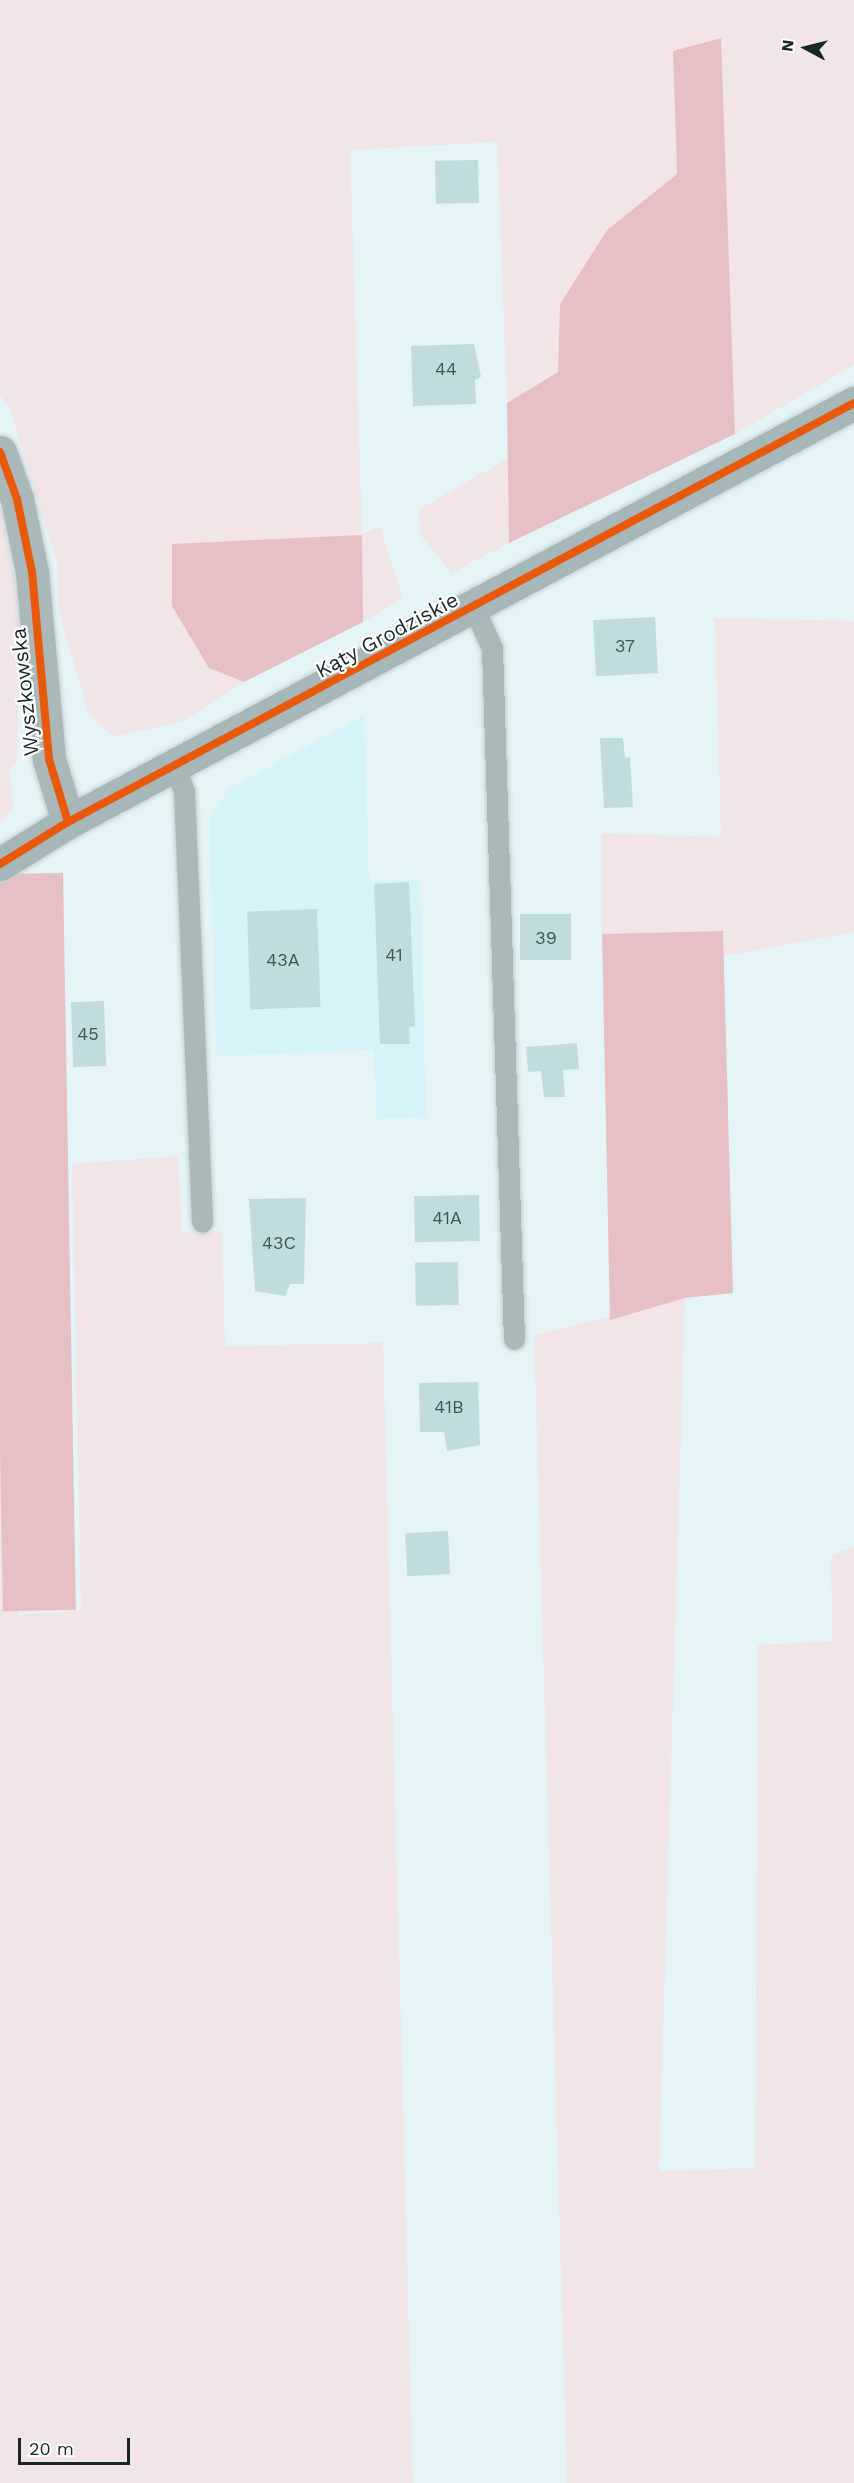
<!DOCTYPE html>
<meta charset="utf-8">
<style>
body{margin:0}
#map{position:relative;width:854px;height:2483px;overflow:hidden;background:#e5f4f6;font-family:"Work Sans",sans-serif}
div>[style]{position:absolute}
.built>*{inset:0;background:#d5f3f8}
.green>*{inset:0;background:#f1e5e7}
.forest>*{inset:0;background:#e6c0c4;transform-origin:0 0}
.building>*{inset:0;background:#c1dcdf;transform-origin:0 0}
.roads{filter:drop-shadow(0 0 2px #c2cecf) drop-shadow(0 0 2px #c2cecf)}
.lane>*{height:21px;margin:-10.5px;padding:0 10.5px;transform-origin:10.5px;border-radius:10.5px;background:#aab8ba}
.street>*{height:33px;margin:-16.5px;padding:0 16.5px;transform-origin:16.5px;border-radius:16.5px;background:#aab8ba}
.secondary>*{height:33px;margin:-16.5px;padding:0 16.5px;transform-origin:16.5px;border-radius:16.5px;background:#a6b7ba}
.cycleway>*{height:8px;margin:-4px;padding:0 4px;transform-origin:4px;border-radius:4px;background:#e8590c}
span{translate:-50% -50%;white-space:nowrap;text-align:center;line-height:1.15;-webkit-text-stroke:4.5px #fff;paint-order:stroke}
.number-label{font-size:18px;color:#435456}
.number-label span{-webkit-text-stroke-width:0}
.street-label{font-size:21px;color:#192628}
.north{position:absolute;left:776px;top:18px;width:60px;height:60px;-webkit-text-stroke:4px #fff;paint-order:stroke;rotate:277deg;font-size:16px;font-weight:700;line-height:24px;text-align:center;color:#192628}
.north::after{content:'';display:block;margin:auto;width:21px;height:27px;background:#192628;clip-path:polygon(50% 0,100% 100%,50% 72%,0 100%)}
.scale{position:absolute;left:18px;top:2438px;width:112px;height:27px;box-sizing:border-box;border:3px solid #192628;border-top:0;padding-left:8px;font-size:18px;line-height:21px;white-space:nowrap;color:#192628;-webkit-text-stroke:4px #fff;paint-order:stroke}
</style>
<div id="map">
<div class="built">
<div style="clip-path:polygon(364px 715px,369px 881px,420px 879px,426px 1117px,377px 1119px,374px 1050px,217px 1056px,209px 822px,227px 790px)"></div>
</div>
<div class="green">
<div style="clip-path:polygon(0 0,854px 0,854px 365px,735px 434px,720px 38px,673px 52px,677px 174px,607px 230px,560px 303px,558px 372px,507px 403px,497px 142px,350px 150px,362px 534px,380px 526px,403px 598px,363px 622px,362px 536px,209px 668px,244px 682px,183px 721px,114px 737px,89px 715px,58px 609px,57px 562px,10px 410px,0 395px)"></div>
<div style="clip-path:polygon(508px 458px,509px 543px,452px 573px,421px 536px,418px 510px)"></div>
<div style="clip-path:polygon(0 502px,21px 615px,17px 762px,9px 770px,14px 807px,0 823px)"></div>
<div style="clip-path:polygon(715px 618px,854px 621px,854px 932px,724px 956px,723px 931px,602px 934px,601px 833px,721px 837px)"></div>
<div style="clip-path:polygon(0 964px,18px 1615px,81px 1610px,72px 1164px,178px 1156px,182px 1233px,222px 1231px,225px 1346px,383px 1343px,413px 2483px,0 2483px)"></div>
<div style="clip-path:polygon(685px 1298px,659px 2171px,755px 2168px,758px 1645px,832px 1641px,831px 1556px,854px 1547px,854px 2483px,567px 2483px,534px 1335px)"></div>
</div>
<div class="forest">
<div style="clip-path:polygon(721px 38px,735px 434px,509px 543px,507px 403px,558px 372px,560px 304px,607px 230px,677px 174px,673px 51px)"></div>
<div style="clip-path:polygon(362px 535px,363px 622px,244px 682px,209px 668px,172px 606px,172px 544px)"></div>
<div style="left:63px;top:873px;width:737px;height:73px;rotate:89deg"></div>
<div style="clip-path:polygon(723px 931px,733px 1293px,685px 1298px,610px 1320px,602px 934px)"></div>
</div>
<div class="building">
<div style="left:478px;top:160px;width:43px;height:43px;rotate:89deg"></div>
<div style="clip-path:polygon(474px 344px,481px 377px,475px 380px,476px 404px,413px 406px,411px 346px)"></div>
<div style="left:655px;top:617px;width:56px;height:62px;rotate:87deg"></div>
<div style="clip-path:polygon(600px 738px,623px 738px,625px 758px,630px 757px,633px 807px,604px 808px)"></div>
<div style="clip-path:polygon(409px 882px,415px 1026px,409px 1027px,410px 1044px,380px 1044px,374px 884px)"></div>
<div style="left:317px;top:909px;width:98px;height:70px;rotate:88deg"></div>
<div style="left:571px;top:914px;width:46px;height:51px;rotate:90deg"></div>
<div style="left:104px;top:1001px;width:65px;height:33px;rotate:88deg"></div>
<div style="clip-path:polygon(577px 1043px,579px 1069px,563px 1070px,565px 1097px,544px 1097px,541px 1071px,528px 1072px,526px 1047px)"></div>
<div style="left:479px;top:1195px;width:46px;height:65px;rotate:89deg"></div>
<div style="clip-path:polygon(306px 1198px,304px 1284px,290px 1284px,285px 1296px,255px 1291px,249px 1199px)"></div>
<div style="left:458px;top:1262px;width:43px;height:43px;rotate:89deg"></div>
<div style="clip-path:polygon(478px 1382px,480px 1445px,447px 1451px,444px 1432px,420px 1432px,419px 1383px)"></div>
<div style="left:448px;top:1531px;width:43px;height:43px;rotate:87deg"></div>
</div>
<div class="roads">
<div class="lane">
<div style="left:474px;top:608px;width:44px;rotate:65.8deg"></div>
<div style="left:492px;top:648px;width:691px;rotate:88.18deg"></div>
<div style="left:174px;top:766px;width:27px;rotate:68deg"></div>
<div style="left:184px;top:791px;width:431px;rotate:87.6deg"></div>
</div>
<div class="street">
<div style="left:0;top:452px;width:50px;rotate:70.1deg"></div>
<div style="left:17px;top:499px;width:75px;rotate:78.4deg"></div>
<div style="left:32px;top:572px;width:188px;rotate:84.8deg"></div>
<div style="left:49px;top:759px;width:66px;rotate:73.2deg"></div>
</div>
<div class="secondary">
<div style="left:0;top:864px;width:80px;rotate:-31.7deg"></div>
<div style="left:68px;top:822px;width:891px;rotate:-28.06deg"></div>
</div>
</div>
<div class="cycleway">
<div style="left:0;top:452px;width:50px;rotate:70.1deg"></div>
<div style="left:17px;top:499px;width:75px;rotate:78.4deg"></div>
<div style="left:32px;top:572px;width:188px;rotate:84.8deg"></div>
<div style="left:49px;top:759px;width:66px;rotate:73.2deg"></div>
<div style="left:0;top:864px;width:80px;rotate:-31.7deg"></div>
<div style="left:68px;top:822px;width:891px;rotate:-28.06deg"></div>
</div>
<div class="number-label">
<span style="left:446px;top:369px">44</span>
<span style="left:625px;top:646px">37</span>
<span style="left:546px;top:938px">39</span>
<span style="left:394px;top:955px">41</span>
<span style="left:283px;top:960px">43A</span>
<span style="left:88px;top:1034px">45</span>
<span style="left:447px;top:1218px">41A</span>
<span style="left:279px;top:1243px">43C</span>
<span style="left:449px;top:1407px">41B</span>
</div>
<div class="street-label">
<span style="left:387px;top:635px;rotate:-28deg">Kąty Grodziskie</span>
<span style="left:25px;top:692px;rotate:-96deg">Wyszkowska</span>
</div>
<div class="north">N</div>
<div class="scale">20 m</div>
</div>
